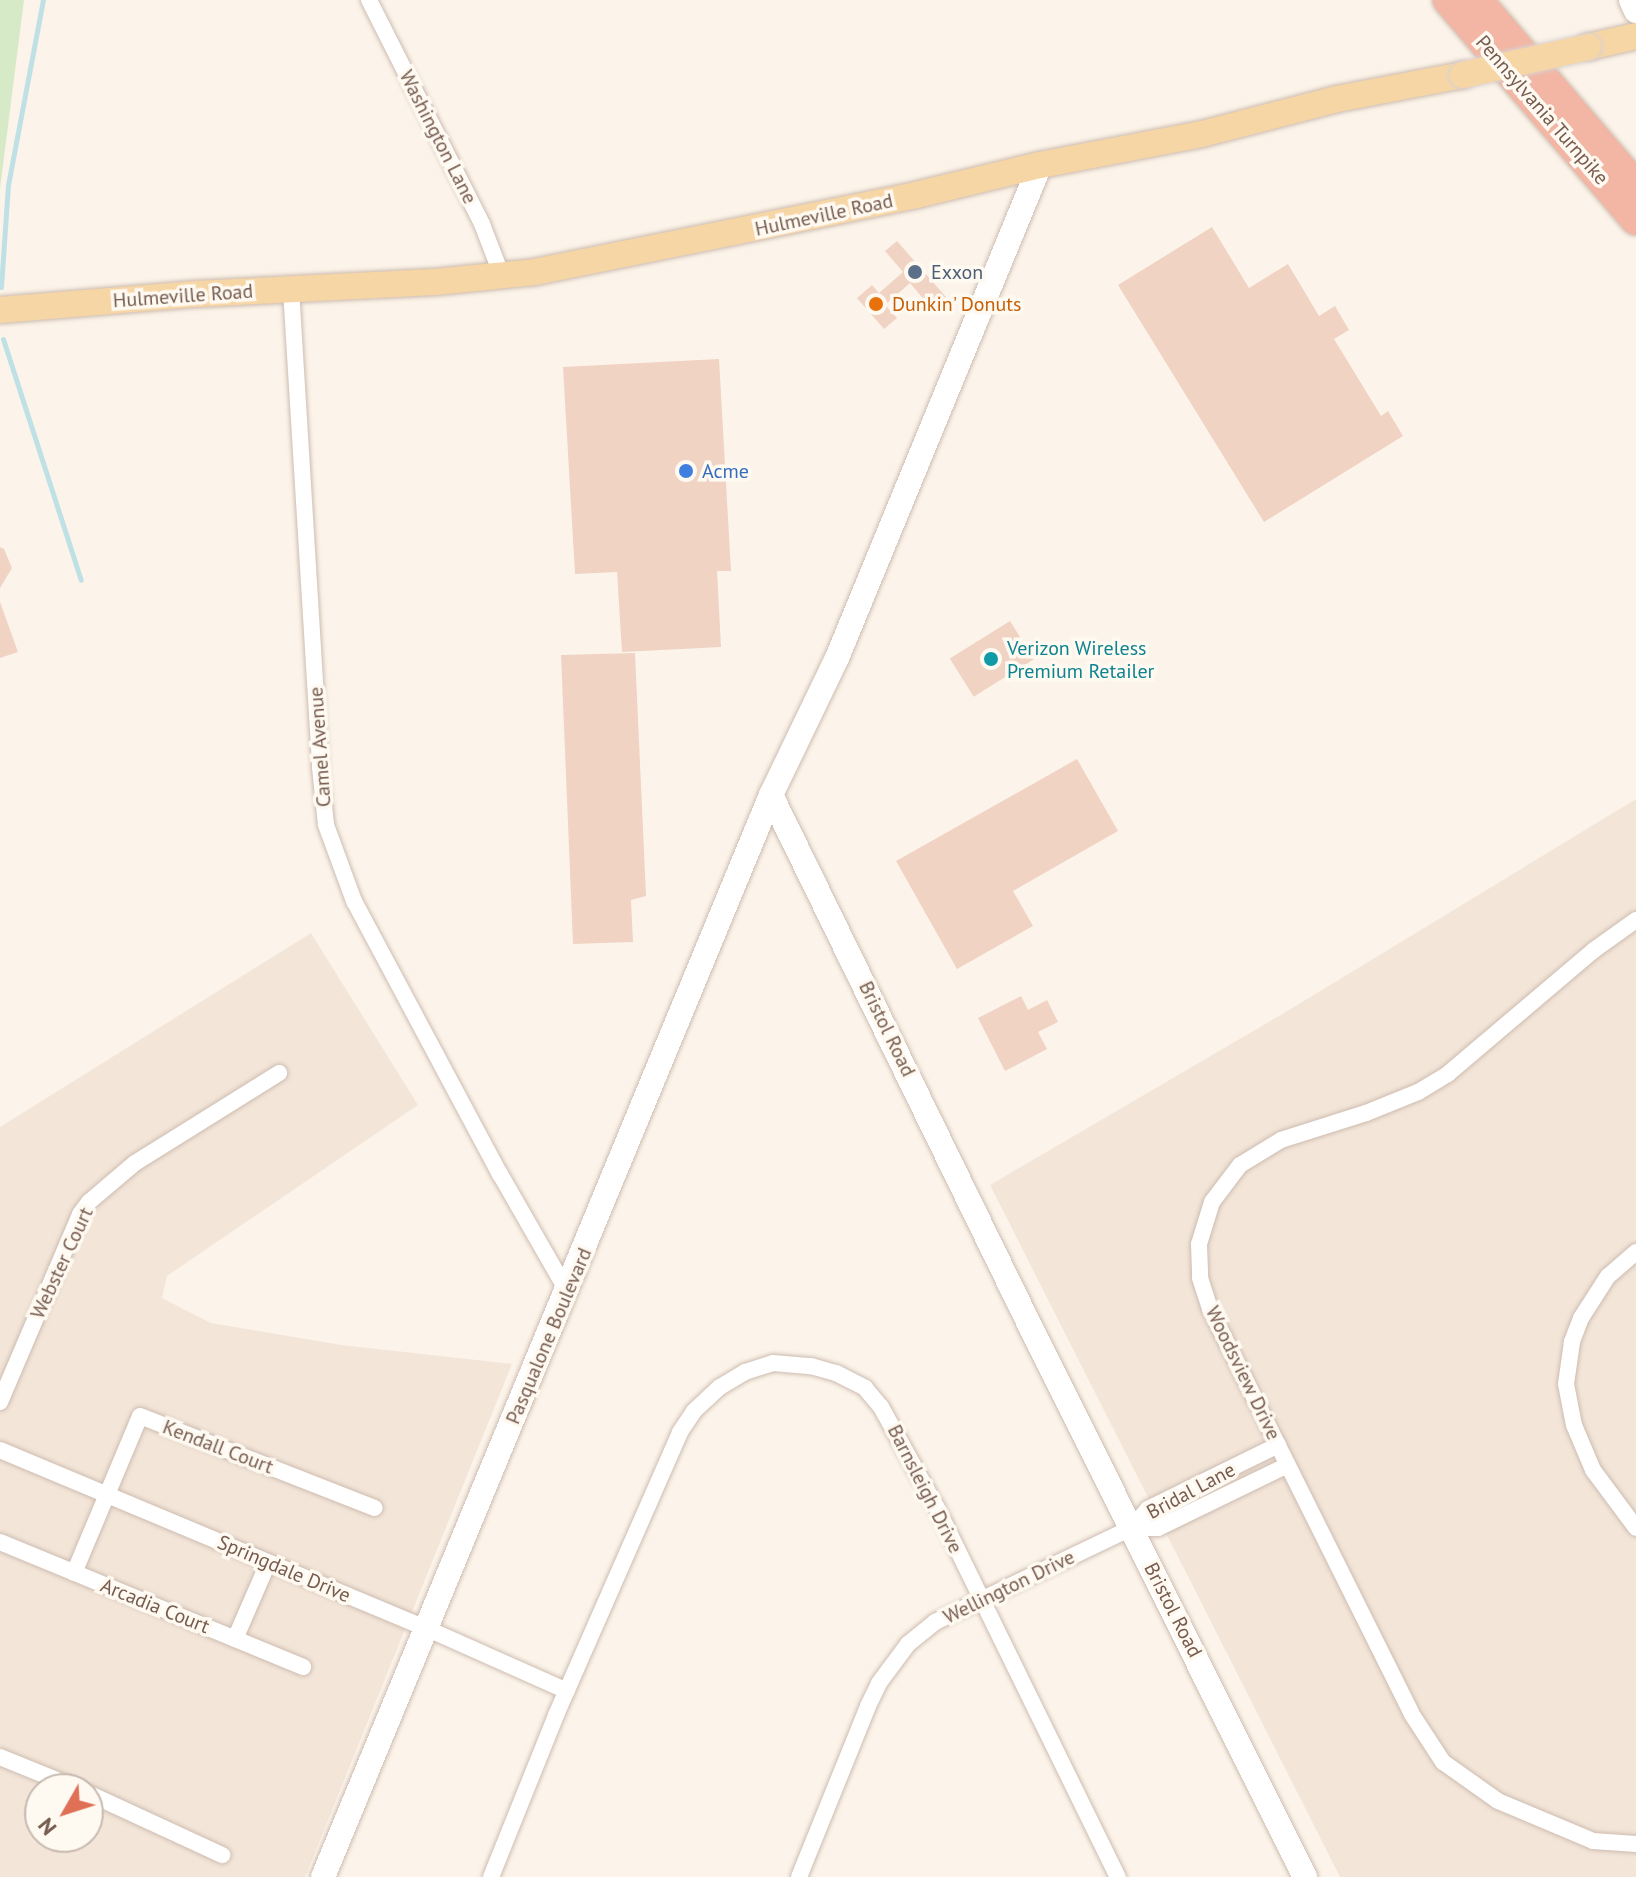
<!DOCTYPE html>
<style>
body{margin:0}
#map{position:relative;width:1636px;height:1877px;overflow:hidden;background:#fcf4ea;font-family:"PT Sans",sans-serif}
div>[style]{position:absolute}
.residential>*{inset:0;background:#f3e6d9}
.green>*{inset:0;background:#d7eac8}
.stream>*{height:5px;margin:-2.5px;padding:0 2.5px;transform-origin:2.5px;border-radius:2.5px;background:#bfe1e5}
.building>*{inset:0;background:#f0d3c3;transform-origin:0 0}
.roads{filter:drop-shadow(0 0 2px #cebcb0) drop-shadow(0 0 2px #cebcb0)}
.street>*{height:16px;margin:-8px;padding:0 8px;transform-origin:8px;border-radius:8px;background:#fff}
.secondary>*{height:24px;margin:-12px;padding:0 12px;transform-origin:12px;border-radius:12px;background:#fff}
.primary>*{height:26px;margin:-13px;padding:0 13px;transform-origin:13px;border-radius:13px;background:#f7d6a6}
.highway>*{height:30px;margin:-15px;padding:0 15px;transform-origin:15px;border-radius:15px;background:#f3b6a4}
.bridges{filter:drop-shadow(0 0 2px #d9d1cd) drop-shadow(0 0 2px #d9d1cd)}
.primary-bridge>*{height:26px;margin:-13px;padding:0 13px;transform-origin:13px;border-radius:13px;background:#f7d6a6}
.dots>*{width:22px;height:22px;translate:-50% -50%;box-sizing:border-box;border:4px solid #fef9f1;border-radius:50%}
span{translate:-50% -50%;white-space:nowrap;text-align:center;line-height:1.15;-webkit-text-stroke:7px #fef9f1;paint-order:stroke}
.street-label{font-size:20px;color:#765b4e}
.service-label{font-size:20px;color:#4e5e75}
.left{translate:0 -50%;text-align:left}
.food-label{font-size:20px;color:#c56008}
.shop-label{font-size:20px;color:#366cbe}
.culture-label{font-size:20px;color:#0d838f}
.north{position:absolute;left:24px;top:1773px;width:80px;height:80px;box-sizing:border-box;background:#fef9f1;border:2px solid #c8bab0;border-radius:50%;rotate:231deg;font-size:22px;font-weight:700;line-height:32px;text-align:center;color:#765b4e}
.north::after{content:'';display:block;margin:auto;width:28px;height:36px;background:#e07055;clip-path:polygon(50% 0,100% 100%,50% 72%,0 100%)}
</style>
<div id="map">
<div class="residential">
<div style="clip-path:polygon(1636px 799px,1636px 1877px,1340px 1877px,990px 1185px,1289px 1010px)"></div>
<div style="clip-path:polygon(evenodd,311px 933px,418px 1105px,167px 1276px,162px 1298px,211px 1323px,342px 1345px,512px 1364px,305px 1877px,0 1877px,0 1127px,311px 933px,40px 1789px,88px 1789px,88px 1837px,40px 1837px,40px 1789px)"></div>
</div>
<div class="green">
<div style="clip-path:polygon(0 0,24px 0,0 189px)"></div>
</div>
<div class="stream">
<div style="left:1px;top:287px;width:102px;rotate:-86.1deg"></div>
<div style="left:8px;top:185px;width:188px;rotate:-79.3deg"></div>
<div style="left:3px;top:339px;width:253px;rotate:72.1deg"></div>
</div>
<div class="building">
<div style="clip-path:polygon(1212px 227px,1249px 288px,1288px 264px,1319px 316px,1335px 306px,1349px 330px,1334px 339px,1381px 416px,1388px 411px,1403px 436px,1264px 522px,1118px 285px)"></div>
<div style="clip-path:polygon(897px 241px,946px 297px,932px 309px,910px 283px,885px 305px,897px 318px,884px 329px,857px 298px,872px 285px,879px 293px,903px 272px,885px 251px)"></div>
<div style="clip-path:polygon(719px 359px,731px 571px,717px 571px,721px 647px,622px 652px,617px 572px,575px 574px,563px 367px)"></div>
<div style="clip-path:polygon(0 547px,4px 549px,12px 568px,0 588px)"></div>
<div style="clip-path:polygon(0 602px,18px 652px,0 658px)"></div>
<div style="left:1010px;top:621px;width:45px;height:71px;rotate:58deg"></div>
<div style="clip-path:polygon(635px 653px,646px 896px,631px 900px,633px 942px,573px 944px,561px 655px)"></div>
<div style="clip-path:polygon(1077px 759px,1118px 831px,1013px 891px,1033px 926px,957px 969px,896px 861px)"></div>
<div style="clip-path:polygon(1021px 996px,1028px 1010px,1047px 1000px,1058px 1022px,1038px 1032px,1047px 1049px,1005px 1071px,978px 1018px)"></div>
</div>
<div class="roads">
<div class="street">
<div style="left:369px;top:0;width:251px;rotate:63.2deg"></div>
<div style="left:482px;top:224px;width:56px;rotate:69deg"></div>
<div style="left:291px;top:289px;width:479px;rotate:86.5deg"></div>
<div style="left:320px;top:767px;width:58px;rotate:84.1deg"></div>
<div style="left:326px;top:825px;width:81px;rotate:69.8deg"></div>
<div style="left:354px;top:901px;width:310px;rotate:61.9deg"></div>
<div style="left:500px;top:1174px;width:135px;rotate:60.2deg"></div>
<div style="left:1636px;top:920px;width:52px;rotate:144.5deg"></div>
<div style="left:1594px;top:950px;width:192px;rotate:139.7deg"></div>
<div style="left:1448px;top:1074px;width:35px;rotate:149deg"></div>
<div style="left:1418px;top:1092px;width:56px;rotate:158deg"></div>
<div style="left:1366px;top:1113px;width:89px;rotate:162.4deg"></div>
<div style="left:1281px;top:1140px;width:48px;rotate:148.6deg"></div>
<div style="left:1240px;top:1165px;width:46px;rotate:127.1deg"></div>
<div style="left:1212px;top:1202px;width:44px;rotate:107.2deg"></div>
<div style="left:1199px;top:1244px;width:34px;rotate:88deg"></div>
<div style="left:1200px;top:1278px;width:33px;rotate:72deg"></div>
<div style="left:1210px;top:1309px;width:451px;rotate:63.5deg"></div>
<div style="left:1411px;top:1713px;width:59px;rotate:56.9deg"></div>
<div style="left:1443px;top:1762px;width:67px;rotate:35.3deg"></div>
<div style="left:1498px;top:1801px;width:103px;rotate:22.8deg"></div>
<div style="left:1593px;top:1841px;width:43px;rotate:4deg"></div>
<div style="left:1636px;top:1252px;width:37px;rotate:139deg"></div>
<div style="left:1608px;top:1276px;width:50px;rotate:122.7deg"></div>
<div style="left:1581px;top:1318px;width:26px;rotate:111deg"></div>
<div style="left:1572px;top:1342px;width:42px;rotate:98.1deg"></div>
<div style="left:1566px;top:1384px;width:42px;rotate:79deg"></div>
<div style="left:1574px;top:1425px;width:49px;rotate:67.1deg"></div>
<div style="left:1593px;top:1470px;width:72px;rotate:53.4deg"></div>
<div style="left:0;top:1402px;width:204px;rotate:-66.9deg"></div>
<div style="left:80px;top:1214px;width:15px;rotate:-53deg"></div>
<div style="left:89px;top:1202px;width:60px;rotate:-40.3deg"></div>
<div style="left:135px;top:1163px;width:170px;rotate:-32deg"></div>
<div style="left:0;top:1450px;width:464px;rotate:22.7deg"></div>
<div style="left:428px;top:1629px;width:152px;rotate:24deg"></div>
<div style="left:1131px;top:1528px;width:27px"></div>
<div style="left:1158px;top:1528px;width:144px;rotate:-25.9deg"></div>
<div style="left:0;top:1542px;width:328px;rotate:22.4deg"></div>
<div style="left:74px;top:1573px;width:170px;rotate:-67.2deg"></div>
<div style="left:140px;top:1416px;width:252px;rotate:21.4deg"></div>
<div style="left:235px;top:1639px;width:83px;rotate:-66.5deg"></div>
<div style="left:0;top:1757px;width:85px;rotate:22.1deg"></div>
<div style="left:88px;top:1793px;width:148px;rotate:24.8deg"></div>
<div style="left:491px;top:1877px;width:175px;rotate:-68.1deg"></div>
<div style="left:556px;top:1715px;width:309px;rotate:-66.3deg"></div>
<div style="left:680px;top:1432px;width:25px;rotate:-56deg"></div>
<div style="left:694px;top:1411px;width:35px;rotate:-43deg"></div>
<div style="left:720px;top:1387px;width:29px;rotate:-31deg"></div>
<div style="left:745px;top:1372px;width:29px;rotate:-18deg"></div>
<div style="left:773px;top:1363px;width:38px;rotate:5deg"></div>
<div style="left:811px;top:1366px;width:26px;rotate:16deg"></div>
<div style="left:836px;top:1373px;width:33px;rotate:27deg"></div>
<div style="left:865px;top:1388px;width:25px;rotate:50deg"></div>
<div style="left:881px;top:1407px;width:115px;rotate:61deg"></div>
<div style="left:937px;top:1508px;width:411px;rotate:63.9deg"></div>
<div style="left:799px;top:1877px;width:184px;rotate:-68deg"></div>
<div style="left:868px;top:1706px;width:25px;rotate:-64deg"></div>
<div style="left:879px;top:1683px;width:49px;rotate:-53.4deg"></div>
<div style="left:908px;top:1644px;width:35px;rotate:-39deg"></div>
<div style="left:935px;top:1622px;width:217px;rotate:-25.6deg"></div>
<div style="left:1131px;top:1528px;width:25px;rotate:-48deg"></div>
<div style="left:1148px;top:1509px;width:145px;rotate:-26.2deg"></div>
</div>
<div class="secondary">
<div style="left:1631px;top:0;width:12px;rotate:66deg"></div>
<div style="left:771px;top:795px;width:602px;rotate:63.99deg"></div>
<div style="left:1035px;top:1336px;width:605px;rotate:63.48deg"></div>
<div style="left:323px;top:1877px;width:1171px;rotate:-67.51deg"></div>
<div style="left:771px;top:795px;width:152px;rotate:-64.3deg"></div>
<div style="left:837px;top:658px;width:533px;rotate:-67.62deg"></div>
</div>
<div class="primary">
<div style="left:1588px;top:47px;width:49px;rotate:-12.9deg"></div>
<div style="left:0;top:310px;width:197px;rotate:-4.7deg"></div>
<div style="left:196px;top:294px;width:239px;rotate:-2.9deg"></div>
<div style="left:435px;top:282px;width:100px;rotate:-5.7deg"></div>
<div style="left:535px;top:272px;width:389px;rotate:-11.4deg"></div>
<div style="left:916px;top:195px;width:128px;rotate:-13.6deg"></div>
<div style="left:1040px;top:165px;width:165px;rotate:-10.8deg"></div>
<div style="left:1202px;top:134px;width:139px;rotate:-14.5deg"></div>
<div style="left:1337px;top:99px;width:128px;rotate:-10.8deg"></div>
</div>
<div class="highway">
<div style="left:1448px;top:0;width:289px;rotate:49.5deg"></div>
<div style="left:1477px;top:0;width:245px;rotate:49.5deg"></div>
</div>
</div>
<div class="bridges">
<div class="primary-bridge">
<div style="left:1463px;top:75px;width:128px;rotate:-12.6deg"></div>
</div>
</div>
<div class="dots">
<div style="left:915px;top:272px;background:#5c6f8a"></div>
<div style="left:876px;top:304px;background:#e8710a"></div>
<div style="left:686px;top:471px;background:#3f7fe0"></div>
<div style="left:991px;top:659px;background:#0f9aa8"></div>
</div>
<div class="street-label">
<span style="left:1542px;top:110px;rotate:49deg">Pennsylvania Turnpike</span>
<span style="left:438px;top:137px;rotate:63deg">Washington Lane</span>
<span style="left:824px;top:215px;rotate:-12deg">Hulmeville Road</span>
<span style="left:183px;top:296px;rotate:-4deg">Hulmeville Road</span>
<span style="left:320px;top:747px;rotate:-94deg">Camel Avenue</span>
<span style="left:887px;top:1029px;rotate:64deg">Bristol Road</span>
<span style="left:62px;top:1263px;rotate:-65deg">Webster Court</span>
<span style="left:549px;top:1336px;rotate:-67deg">Pasqualone Boulevard</span>
<span style="left:1243px;top:1373px;rotate:64deg">Woodsview Drive</span>
<span style="left:218px;top:1447px;rotate:21deg">Kendall Court</span>
<span style="left:925px;top:1489px;rotate:63deg">Barnsleigh Drive</span>
<span style="left:1191px;top:1491px;rotate:-28deg">Bridal Lane</span>
<span style="left:284px;top:1569px;rotate:23deg">Springdale Drive</span>
<span style="left:1009px;top:1587px;rotate:-26deg">Wellington Drive</span>
<span style="left:155px;top:1606px;rotate:22deg">Arcadia Court</span>
<span style="left:1173px;top:1610px;rotate:63deg">Bristol Road</span>
</div>
<div class="service-label">
<span class="left" style="left:931px;top:272px">Exxon</span>
</div>
<div class="food-label">
<span class="left" style="left:892px;top:304px">Dunkin' Donuts</span>
</div>
<div class="shop-label">
<span class="left" style="left:702px;top:471px">Acme</span>
</div>
<div class="culture-label">
<span class="left" style="left:1007px;top:660px">Verizon Wireless<br>Premium Retailer</span>
</div>
<div class="north">N</div>
</div>
